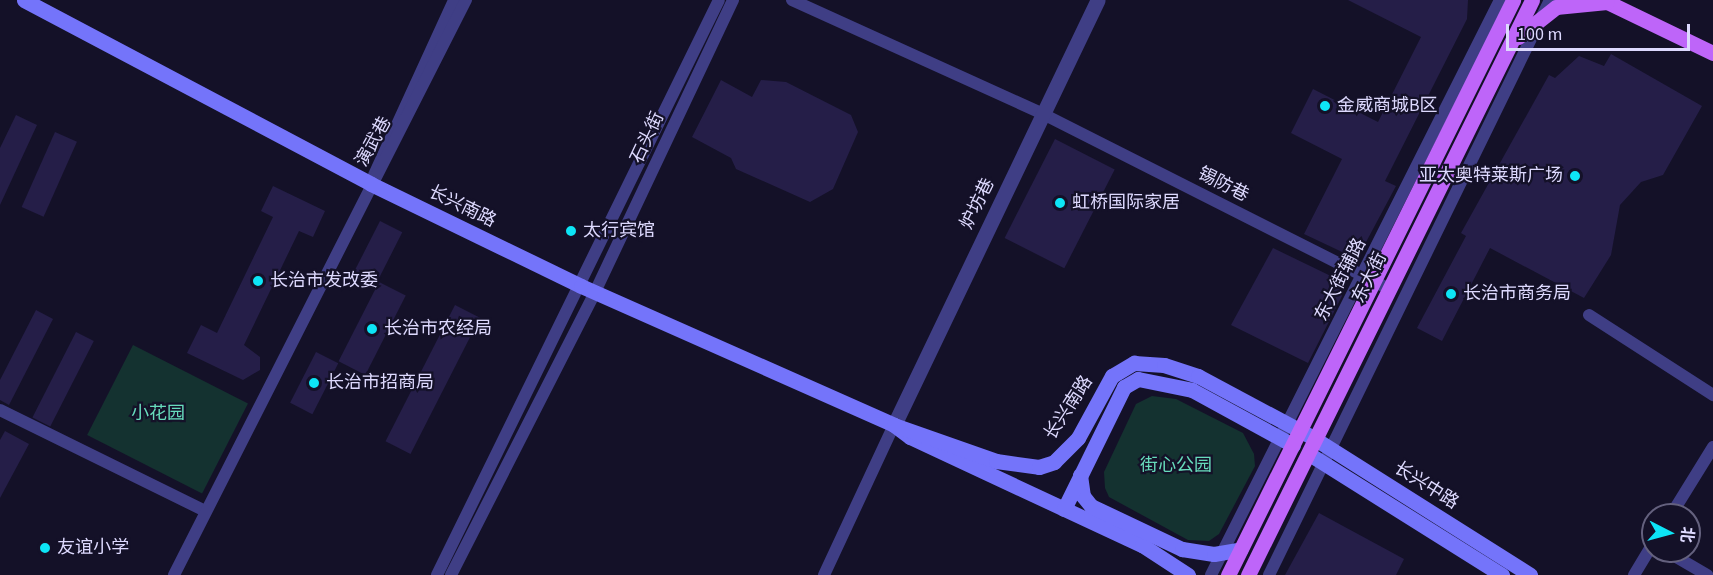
<!DOCTYPE html>
<meta charset="utf-8">
<style>
body{margin:0}
#map{position:relative;width:1713px;height:575px;overflow:hidden;background:#141128;font-family:"Source Sans 3","Noto Sans SC",sans-serif}
div>[style]{position:absolute}
.green>*{inset:0;background:#143230;transform-origin:0 0}
.building>*{inset:0;background:#251e48;transform-origin:0 0}
.minor>*{height:12px;margin:-6px;padding:0 6px;transform-origin:6px;border-radius:6px;background:#3f3e85}
.tertiary>*{height:15px;margin:-7.5px;padding:0 7.5px;transform-origin:7.5px;border-radius:7.5px;background:#3f3e85}
.secondary>*{height:15px;margin:-7.5px;padding:0 7.5px;transform-origin:7.5px;border-radius:7.5px;background:#7474fa}
.primary>*{height:15px;margin:-7.5px;padding:0 7.5px;transform-origin:7.5px;border-radius:7.5px;background:#be65f9}
.dots>*{width:16px;height:16px;translate:-50% -50%;box-sizing:border-box;border:3px solid #141128;border-radius:50%}
span{translate:-50% -50%;white-space:nowrap;text-align:center;line-height:1.15;-webkit-text-stroke:4.5px #141128;paint-order:stroke}
.poi-label{font-size:18px;color:#ddd9fe}
.left{translate:0 -50%;text-align:left}
.right{translate:-100% -50%;text-align:right}
.street-label{font-size:18px;color:#ddd9fe}
.park-label{font-size:18px;color:#67dcbc}
.north{position:absolute;left:1641px;top:503px;width:60px;height:60px;box-sizing:border-box;background:#141128;border:2px solid #64617e;border-radius:50%;rotate:96deg;font-size:16px;font-weight:700;line-height:24px;text-align:center;color:#ddd9fe}
.north::after{content:'';display:block;margin:auto;width:21px;height:27px;background:#0de5f6;clip-path:polygon(50% 0,100% 100%,50% 72%,0 100%)}
.scale{position:absolute;left:1506px;top:24px;width:184px;height:27px;box-sizing:border-box;border:3px solid #ddd9fe;border-top:0;padding-left:8px;font-size:18px;line-height:21px;white-space:nowrap;color:#ddd9fe;-webkit-text-stroke:4px #141128;paint-order:stroke}
</style>
<div id="map">
<div class="green">
<div style="left:133px;top:345px;width:129px;height:101px;rotate:27deg"></div>
<div style="clip-path:polygon(1152px 396px,1176px 399px,1243px 433px,1254px 454px,1255px 466px,1219px 534px,1209px 541px,1188px 540px,1109px 497px,1105px 488px,1104px 472px,1136px 404px)"></div>
</div>
<div class="building">
<div style="clip-path:polygon(1348px 0,1468px 0,1467px 19px,1385px 181px,1396px 186px,1357px 259px,1304px 234px,1342px 159px,1291px 133px,1313px 89px,1378px 122px,1421px 37px)"></div>
<div style="clip-path:polygon(1611px 54px,1702px 106px,1663px 175px,1641px 182px,1620px 205px,1611px 255px,1584px 298px,1490px 248px,1442px 341px,1417px 328px,1466px 236px,1461px 233px,1549px 75px,1555px 78px,1579px 56px,1604px 66px)"></div>
<div style="clip-path:polygon(721px 80px,752px 97px,761px 80px,786px 82px,851px 115px,858px 132px,833px 189px,810px 202px,736px 169px,731px 158px,692px 137px)"></div>
<div style="clip-path:polygon(16px 115px,37px 125px,0 205px,0 148px)"></div>
<div style="left:55px;top:132px;width:24px;height:82px;rotate:24deg"></div>
<div style="left:1055px;top:139px;width:67px;height:111px;rotate:27deg"></div>
<div style="clip-path:polygon(273px 186px,325px 211px,313px 237px,299px 231px,244px 345px,260px 357px,260px 370px,243px 380px,187px 353px,201px 325px,217px 333px,273px 217px,261px 211px)"></div>
<div style="left:380px;top:221px;width:25px;height:59px;rotate:27deg"></div>
<div style="clip-path:polygon(1273px 248px,1337px 279px,1342px 296px,1308px 363px,1231px 325px)"></div>
<div style="left:379px;top:282px;width:30px;height:89px;rotate:27deg"></div>
<div style="left:455px;top:305px;width:28px;height:153px;rotate:27deg"></div>
<div style="clip-path:polygon(36px 310px,53px 319px,9px 405px,0 400px,0 380px)"></div>
<div style="left:76px;top:332px;width:20px;height:96px;rotate:27deg"></div>
<div style="left:316px;top:352px;width:25px;height:57px;rotate:27deg"></div>
<div style="clip-path:polygon(5px 431px,29px 444px,0 498px,0 440px)"></div>
<div style="clip-path:polygon(1319px 513px,1404px 559px,1396px 575px,1285px 575px)"></div>
</div>
<div class="minor">
<div style="left:792px;top:0;width:276px;rotate:24.4deg"></div>
<div style="left:1043px;top:114px;width:386px;rotate:26.8deg"></div>
<div style="left:374px;top:175px;width:192px;rotate:-65.4deg"></div>
<div style="left:1589px;top:315px;width:148px;rotate:32.8deg"></div>
<div style="left:0;top:410px;width:229px;rotate:26.2deg"></div>
<div style="left:1671px;top:515px;width:80px;rotate:-58.3deg"></div>
<div style="left:1666px;top:551px;width:48px;rotate:30.3deg"></div>
<div style="left:174px;top:575px;width:645px;rotate:-63.08deg"></div>
<div style="left:437px;top:575px;width:640px;rotate:-63.88deg"></div>
<div style="left:451px;top:575px;width:318px;rotate:-63deg"></div>
<div style="left:595px;top:292px;width:323px;rotate:-64.7deg"></div>
<div style="left:824px;top:575px;width:166px;rotate:-65deg"></div>
<div style="left:1211px;top:575px;width:644px;rotate:-63.32deg"></div>
<div style="left:1269px;top:575px;width:640px;rotate:-63.96deg"></div>
<div style="left:1634px;top:575px;width:37px;rotate:-59deg"></div>
</div>
<div class="tertiary">
<div style="left:894px;top:425px;width:471px;rotate:-64.4deg"></div>
</div>
<div class="secondary">
<div style="left:24px;top:0;width:393px;rotate:27.9deg"></div>
<div style="left:371px;top:184px;width:233px;rotate:25.9deg"></div>
<div style="left:581px;top:286px;width:342px;rotate:23.9deg"></div>
<div style="left:894px;top:425px;width:20px;rotate:37deg"></div>
<div style="left:910px;top:437px;width:256px;rotate:25deg"></div>
<div style="left:1142px;top:545px;width:55px;rotate:33.1deg"></div>
<div style="left:894px;top:425px;width:108px;rotate:19.4deg"></div>
<div style="left:996px;top:461px;width:43px;rotate:7.9deg"></div>
<div style="left:1039px;top:467px;width:16px;rotate:-18deg"></div>
<div style="left:1054px;top:462px;width:34px;rotate:-45deg"></div>
<div style="left:1078px;top:438px;width:71px;rotate:-61.3deg"></div>
<div style="left:1112px;top:376px;width:26px;rotate:-31deg"></div>
<div style="left:1134px;top:363px;width:30px;rotate:4deg"></div>
<div style="left:1164px;top:365px;width:36px;rotate:18deg"></div>
<div style="left:1198px;top:376px;width:129px;rotate:28.2deg"></div>
<div style="left:1312px;top:437px;width:258px;rotate:32.3deg"></div>
<div style="left:1309px;top:454px;width:228px;rotate:32.1deg"></div>
<div style="left:1080px;top:475px;width:21px;rotate:82deg"></div>
<div style="left:1083px;top:496px;width:13px;rotate:51deg"></div>
<div style="left:1091px;top:506px;width:101px;rotate:25.3deg"></div>
<div style="left:1182px;top:549px;width:32px;rotate:9deg"></div>
<div style="left:1214px;top:554px;width:27px;rotate:-10deg"></div>
<div style="left:1064px;top:509px;width:136px;rotate:-63.8deg"></div>
<div style="left:1124px;top:387px;width:16px;rotate:-30deg"></div>
<div style="left:1138px;top:379px;width:55px;rotate:11.5deg"></div>
<div style="left:1192px;top:390px;width:115px;rotate:28.6deg"></div>
</div>
<div class="primary">
<div style="left:1603px;top:0;width:122px;rotate:25.7deg"></div>
<div style="left:1518px;top:37px;width:48px;rotate:-38.3deg"></div>
<div style="left:1556px;top:7px;width:51px;rotate:-5.6deg"></div>
<div style="left:1228px;top:575px;width:642px;rotate:-63.63deg"></div>
<div style="left:1248px;top:575px;width:641px;rotate:-63.71deg"></div>
</div>
<div class="dots">
<div style="left:1325px;top:106px;background:#0de5f6"></div>
<div style="left:1575px;top:176px;background:#0de5f6"></div>
<div style="left:1060px;top:203px;background:#0de5f6"></div>
<div style="left:571px;top:231px;background:#0de5f6"></div>
<div style="left:258px;top:281px;background:#0de5f6"></div>
<div style="left:1451px;top:294px;background:#0de5f6"></div>
<div style="left:372px;top:329px;background:#0de5f6"></div>
<div style="left:314px;top:383px;background:#0de5f6"></div>
<div style="left:45px;top:548px;background:#0de5f6"></div>
</div>
<div class="poi-label">
<span class="left" style="left:1337px;top:106px">金威商城B区</span>
<span class="right" style="left:1563px;top:176px">亚太奥特莱斯广场</span>
<span class="left" style="left:1072px;top:203px">虹桥国际家居</span>
<span class="left" style="left:583px;top:231px">太行宾馆</span>
<span class="left" style="left:270px;top:281px">长治市发改委</span>
<span class="left" style="left:1463px;top:294px">长治市商务局</span>
<span class="left" style="left:384px;top:329px">长治市农经局</span>
<span class="left" style="left:326px;top:383px">长治市招商局</span>
<span class="left" style="left:57px;top:548px">友谊小学</span>
</div>
<div class="street-label">
<span style="left:648px;top:138px;rotate:-65deg">石头街</span>
<span style="left:374px;top:142px;rotate:-61deg">演武巷</span>
<span style="left:1223px;top:185px;rotate:27deg">锡防巷</span>
<span style="left:978px;top:204px;rotate:-64deg">炉坊巷</span>
<span style="left:462px;top:207px;rotate:26deg">长兴南路</span>
<span style="left:1370px;top:278px;rotate:-63deg">东大街</span>
<span style="left:1341px;top:280px;rotate:-63deg">东大街辅路</span>
<span style="left:1069px;top:408px;rotate:-57deg">长兴南路</span>
<span style="left:1426px;top:486px;rotate:32deg">长兴中路</span>
</div>
<div class="park-label">
<span style="left:158px;top:414px">小花园</span>
<span style="left:1176px;top:466px">街心公园</span>
</div>
<div class="north">北</div>
<div class="scale">100 m</div>
</div>
